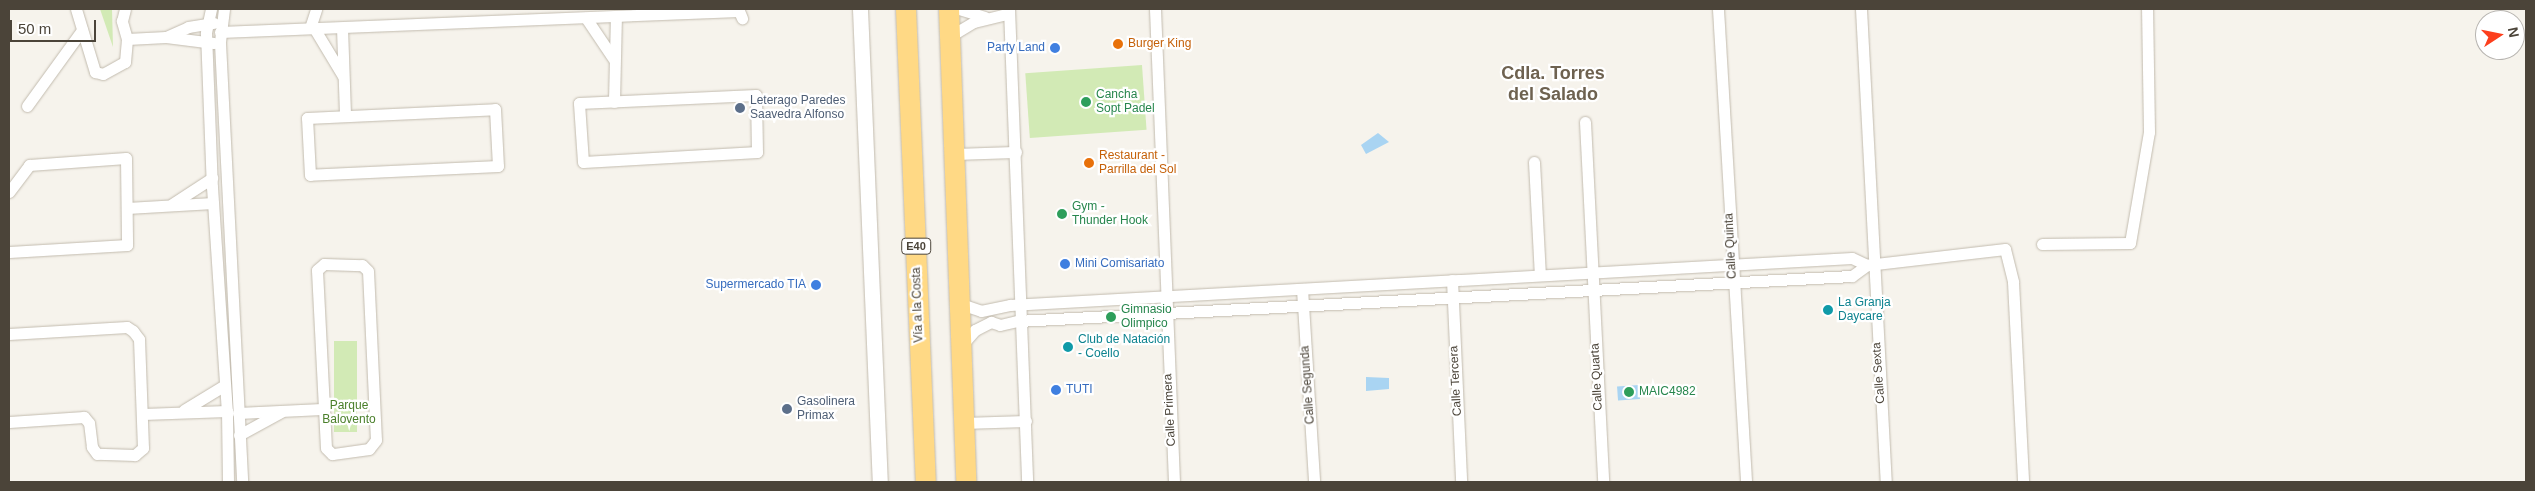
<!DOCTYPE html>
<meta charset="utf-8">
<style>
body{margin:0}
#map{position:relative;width:2535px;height:491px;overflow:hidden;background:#f6f3ec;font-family:Helvetica,sans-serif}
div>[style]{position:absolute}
.green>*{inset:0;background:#d2eab5;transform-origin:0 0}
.water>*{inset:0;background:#a9d4f2;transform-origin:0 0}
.roads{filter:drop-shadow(0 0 1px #c2bbae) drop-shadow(0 0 1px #c2bbae)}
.minor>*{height:11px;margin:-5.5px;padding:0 5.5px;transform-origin:5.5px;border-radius:5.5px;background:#fff}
.tertiary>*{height:15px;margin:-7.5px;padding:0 7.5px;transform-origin:7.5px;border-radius:7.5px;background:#fff}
.trunk>*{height:20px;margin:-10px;padding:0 10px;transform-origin:10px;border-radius:10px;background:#ffd985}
.dots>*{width:14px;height:14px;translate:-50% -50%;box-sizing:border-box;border:2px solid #fff;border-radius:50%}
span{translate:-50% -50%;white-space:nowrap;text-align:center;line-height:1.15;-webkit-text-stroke:4.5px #fff;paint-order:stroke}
.shield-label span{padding:1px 4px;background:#fff;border:1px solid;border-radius:4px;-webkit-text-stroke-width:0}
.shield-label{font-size:11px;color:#4b4439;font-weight:700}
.food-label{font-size:12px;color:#c56008}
.left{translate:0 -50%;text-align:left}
.shop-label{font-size:12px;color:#366cbe}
.right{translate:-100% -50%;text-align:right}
.leisure-label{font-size:12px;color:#27864d}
.service-label{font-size:12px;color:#4e5e75}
.street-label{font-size:12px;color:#4b4439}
.culture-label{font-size:12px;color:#0d838f}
.park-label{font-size:12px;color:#4a7f2a}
.district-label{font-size:18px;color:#6e6250;font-weight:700}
.frame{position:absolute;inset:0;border:10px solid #4b4439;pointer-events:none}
.north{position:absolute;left:2475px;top:10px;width:50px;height:50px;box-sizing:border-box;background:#fff;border:1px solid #b7b4b0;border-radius:50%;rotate:79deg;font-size:14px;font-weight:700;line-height:20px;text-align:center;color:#4b4439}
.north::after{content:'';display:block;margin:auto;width:18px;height:22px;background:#fc3f1d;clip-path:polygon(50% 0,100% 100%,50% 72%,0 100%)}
.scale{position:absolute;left:10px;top:20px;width:86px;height:22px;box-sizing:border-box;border:2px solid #4b4439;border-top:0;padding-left:6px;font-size:15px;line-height:18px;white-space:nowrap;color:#4b4439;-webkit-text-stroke:4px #fff;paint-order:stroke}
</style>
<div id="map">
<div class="green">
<div style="clip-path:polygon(100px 9px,112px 9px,113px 47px)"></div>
<div style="left:1142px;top:65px;width:65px;height:117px;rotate:86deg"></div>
<div style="left:334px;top:341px;width:23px;height:91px"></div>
</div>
<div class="water">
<div style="clip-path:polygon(1378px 133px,1389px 142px,1366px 154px,1361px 145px)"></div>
<div style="clip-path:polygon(1366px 377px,1389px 378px,1389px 389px,1366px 391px)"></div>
<div style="left:1639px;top:385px;width:14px;height:22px;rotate:86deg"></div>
</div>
<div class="roads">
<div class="minor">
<div style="left:76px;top:9px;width:66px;rotate:73.2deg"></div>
<div style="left:95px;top:72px;width:8px;rotate:14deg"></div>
<div style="left:103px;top:74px;width:25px;rotate:-29deg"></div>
<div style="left:125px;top:62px;width:23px;rotate:-85deg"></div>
<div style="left:127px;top:39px;width:19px;rotate:-106deg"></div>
<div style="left:122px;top:21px;width:12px;rotate:-76deg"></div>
<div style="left:211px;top:9px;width:25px;rotate:102deg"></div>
<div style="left:206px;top:33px;width:154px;rotate:87.8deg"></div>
<div style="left:212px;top:187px;width:225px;rotate:86.2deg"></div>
<div style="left:227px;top:411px;width:71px;rotate:89.2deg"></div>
<div style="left:224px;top:9px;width:34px;rotate:97deg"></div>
<div style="left:220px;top:43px;width:440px;rotate:87.1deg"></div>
<div style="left:959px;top:9px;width:27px;rotate:17deg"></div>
<div style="left:1009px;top:9px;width:473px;rotate:87.8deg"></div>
<div style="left:1155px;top:9px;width:473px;rotate:87.7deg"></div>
<div style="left:1718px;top:9px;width:474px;rotate:86.6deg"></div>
<div style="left:1861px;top:9px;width:474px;rotate:87deg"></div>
<div style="left:586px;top:18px;width:48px;rotate:56deg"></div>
<div style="left:310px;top:28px;width:20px;rotate:-72deg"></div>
<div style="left:314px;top:28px;width:56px;rotate:58.9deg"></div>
<div style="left:342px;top:28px;width:88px;rotate:88deg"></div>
<div style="left:220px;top:32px;width:519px;rotate:-2.32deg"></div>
<div style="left:739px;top:11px;width:8px;rotate:67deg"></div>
<div style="left:952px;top:35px;width:26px;rotate:-31deg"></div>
<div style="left:974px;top:22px;width:36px;rotate:-14deg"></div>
<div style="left:166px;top:37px;width:24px;rotate:-24deg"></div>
<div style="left:188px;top:27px;width:26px;rotate:-9deg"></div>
<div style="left:127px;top:39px;width:39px;rotate:-3deg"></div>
<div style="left:166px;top:37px;width:48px;rotate:7.1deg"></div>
<div style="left:756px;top:95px;width:57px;rotate:89deg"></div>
<div style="left:757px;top:152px;width:174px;rotate:176.7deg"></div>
<div style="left:583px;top:162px;width:59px;rotate:-93.9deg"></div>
<div style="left:579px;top:103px;width:177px;rotate:-2.6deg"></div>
<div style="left:614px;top:102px;width:85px;rotate:-88.7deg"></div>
<div style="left:27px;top:106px;width:94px;rotate:-54.1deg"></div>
<div style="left:495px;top:109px;width:57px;rotate:87deg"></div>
<div style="left:498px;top:166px;width:188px;rotate:177.3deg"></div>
<div style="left:310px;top:175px;width:57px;rotate:-93deg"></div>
<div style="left:307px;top:118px;width:188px;rotate:-2.7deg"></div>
<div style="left:1585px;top:122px;width:360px;rotate:87.1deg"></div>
<div style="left:953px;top:154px;width:63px;rotate:-1.8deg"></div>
<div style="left:1534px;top:162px;width:113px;rotate:87deg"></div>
<div style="left:9px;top:192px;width:34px;rotate:-53deg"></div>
<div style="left:29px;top:165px;width:97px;rotate:-4.1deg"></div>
<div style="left:126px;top:158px;width:87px;rotate:89.3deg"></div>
<div style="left:127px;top:245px;width:118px;rotate:176.6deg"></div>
<div style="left:172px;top:204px;width:48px;rotate:-33deg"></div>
<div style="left:127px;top:208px;width:86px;rotate:-3.3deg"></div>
<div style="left:2042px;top:244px;width:88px;rotate:-0.7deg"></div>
<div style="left:2130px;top:243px;width:113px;rotate:-80.3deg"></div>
<div style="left:2149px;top:132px;width:123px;rotate:-90.9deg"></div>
<div style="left:324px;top:264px;width:38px;rotate:2deg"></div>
<div style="left:362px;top:265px;width:8px;rotate:45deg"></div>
<div style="left:368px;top:271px;width:169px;rotate:87.3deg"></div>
<div style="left:376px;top:440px;width:11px;rotate:128deg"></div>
<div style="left:369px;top:449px;width:37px;rotate:172deg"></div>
<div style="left:332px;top:454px;width:8px;rotate:-135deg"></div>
<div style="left:326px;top:448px;width:178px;rotate:-92.9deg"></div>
<div style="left:317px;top:270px;width:9px;rotate:-41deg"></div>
<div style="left:1452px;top:280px;width:202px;rotate:87.4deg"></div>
<div style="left:1302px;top:289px;width:193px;rotate:86.4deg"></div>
<div style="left:958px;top:303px;width:24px;rotate:19deg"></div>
<div style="left:981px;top:311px;width:30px;rotate:-12deg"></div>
<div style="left:1010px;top:305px;width:843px;rotate:-3.19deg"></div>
<div style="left:1852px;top:258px;width:17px;rotate:25deg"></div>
<div style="left:1867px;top:265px;width:139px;rotate:-6.6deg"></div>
<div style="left:2005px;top:249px;width:34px;rotate:76deg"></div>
<div style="left:2013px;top:282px;width:200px;rotate:87.1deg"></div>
<div style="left:9px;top:334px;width:118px;rotate:-3.4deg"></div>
<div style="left:127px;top:327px;width:7px;rotate:34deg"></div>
<div style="left:133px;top:331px;width:10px;rotate:53deg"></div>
<div style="left:139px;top:339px;width:109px;rotate:87.9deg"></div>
<div style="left:143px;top:448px;width:11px;rotate:139deg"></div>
<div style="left:135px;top:455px;width:38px;rotate:-178deg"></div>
<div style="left:97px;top:454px;width:9px;rotate:-126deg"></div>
<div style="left:92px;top:447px;width:24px;rotate:-97deg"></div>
<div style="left:89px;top:423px;width:8px;rotate:-130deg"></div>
<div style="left:84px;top:417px;width:75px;rotate:176.2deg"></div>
<div style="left:962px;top:345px;width:20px;rotate:-49deg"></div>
<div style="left:975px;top:330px;width:18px;rotate:-27deg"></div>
<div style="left:991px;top:322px;width:9px;rotate:18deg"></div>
<div style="left:1000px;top:325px;width:18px;rotate:-13deg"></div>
<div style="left:1018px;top:321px;width:835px;rotate:-3.09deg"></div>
<div style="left:1852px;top:276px;width:19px;rotate:-36deg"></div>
<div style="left:184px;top:410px;width:48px;rotate:-31.4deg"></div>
<div style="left:238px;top:413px;width:84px;rotate:-2.7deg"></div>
<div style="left:143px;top:414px;width:84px;rotate:-2deg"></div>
<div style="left:963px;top:423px;width:63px;rotate:-1.8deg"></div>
<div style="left:239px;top:435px;width:48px;rotate:-28.7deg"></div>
</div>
<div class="tertiary">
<div style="left:860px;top:9px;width:473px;rotate:87.6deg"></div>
</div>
<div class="trunk">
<div style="left:906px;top:9px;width:473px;rotate:87.6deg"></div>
<div style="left:949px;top:9px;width:473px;rotate:87.9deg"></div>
</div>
</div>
<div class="dots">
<div style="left:1118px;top:44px;background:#e8710a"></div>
<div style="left:1055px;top:48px;background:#3f7fe0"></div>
<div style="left:1086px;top:102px;background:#2e9e5b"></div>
<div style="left:740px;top:108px;background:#5c6f8a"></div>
<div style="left:1089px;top:163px;background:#e8710a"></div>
<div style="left:1062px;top:214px;background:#2e9e5b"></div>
<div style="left:1065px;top:264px;background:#3f7fe0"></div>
<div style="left:816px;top:285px;background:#3f7fe0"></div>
<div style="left:1828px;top:310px;background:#0f9aa8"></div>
<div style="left:1111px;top:317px;background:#2e9e5b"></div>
<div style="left:1068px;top:347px;background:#0f9aa8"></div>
<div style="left:1056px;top:390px;background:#3f7fe0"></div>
<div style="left:1629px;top:392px;background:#2e9e5b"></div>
<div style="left:787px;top:409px;background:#5c6f8a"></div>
</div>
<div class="shield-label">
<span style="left:916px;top:246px">E40</span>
</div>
<div class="food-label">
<span class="left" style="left:1128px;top:44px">Burger King</span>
<span class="left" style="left:1099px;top:163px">Restaurant -<br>Parrilla del Sol</span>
</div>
<div class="shop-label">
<span class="right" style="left:1045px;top:48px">Party Land</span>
<span class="left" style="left:1075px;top:264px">Mini Comisariato</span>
<span class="right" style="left:806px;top:285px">Supermercado TIA</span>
<span class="left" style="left:1066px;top:390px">TUTI</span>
</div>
<div class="leisure-label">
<span class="left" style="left:1096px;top:102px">Cancha<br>Sopt Padel</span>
<span class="left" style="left:1072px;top:214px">Gym -<br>Thunder Hook</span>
<span class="left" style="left:1121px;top:317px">Gimnasio<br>Olimpico</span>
<span class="left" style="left:1639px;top:392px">MAIC4982</span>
</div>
<div class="service-label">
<span class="left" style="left:750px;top:108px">Leterago Paredes<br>Saavedra Alfonso</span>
<span class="left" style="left:797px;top:409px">Gasolinera<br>Primax</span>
</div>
<div class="street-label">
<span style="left:1731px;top:246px;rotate:-93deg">Calle Quinta</span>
<span style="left:918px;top:305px;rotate:-92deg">Vía a la Costa</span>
<span style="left:1879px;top:373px;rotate:-94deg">Calle Sexta</span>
<span style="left:1597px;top:377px;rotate:-93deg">Calle Quarta</span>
<span style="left:1456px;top:381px;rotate:-93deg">Calle Tercera</span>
<span style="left:1308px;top:385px;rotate:-94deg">Calle Segunda</span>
<span style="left:1170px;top:410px;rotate:-93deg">Calle Primera</span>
</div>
<div class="culture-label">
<span class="left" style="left:1838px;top:310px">La Granja<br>Daycare</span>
<span class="left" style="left:1078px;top:347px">Club de Natación<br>- Coello</span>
</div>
<div class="park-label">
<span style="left:349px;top:413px">Parque<br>Balovento</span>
</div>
<div class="district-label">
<span style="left:1553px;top:84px">Cdla. Torres<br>del Salado</span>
</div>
<div class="frame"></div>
<div class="north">N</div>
<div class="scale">50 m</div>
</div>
